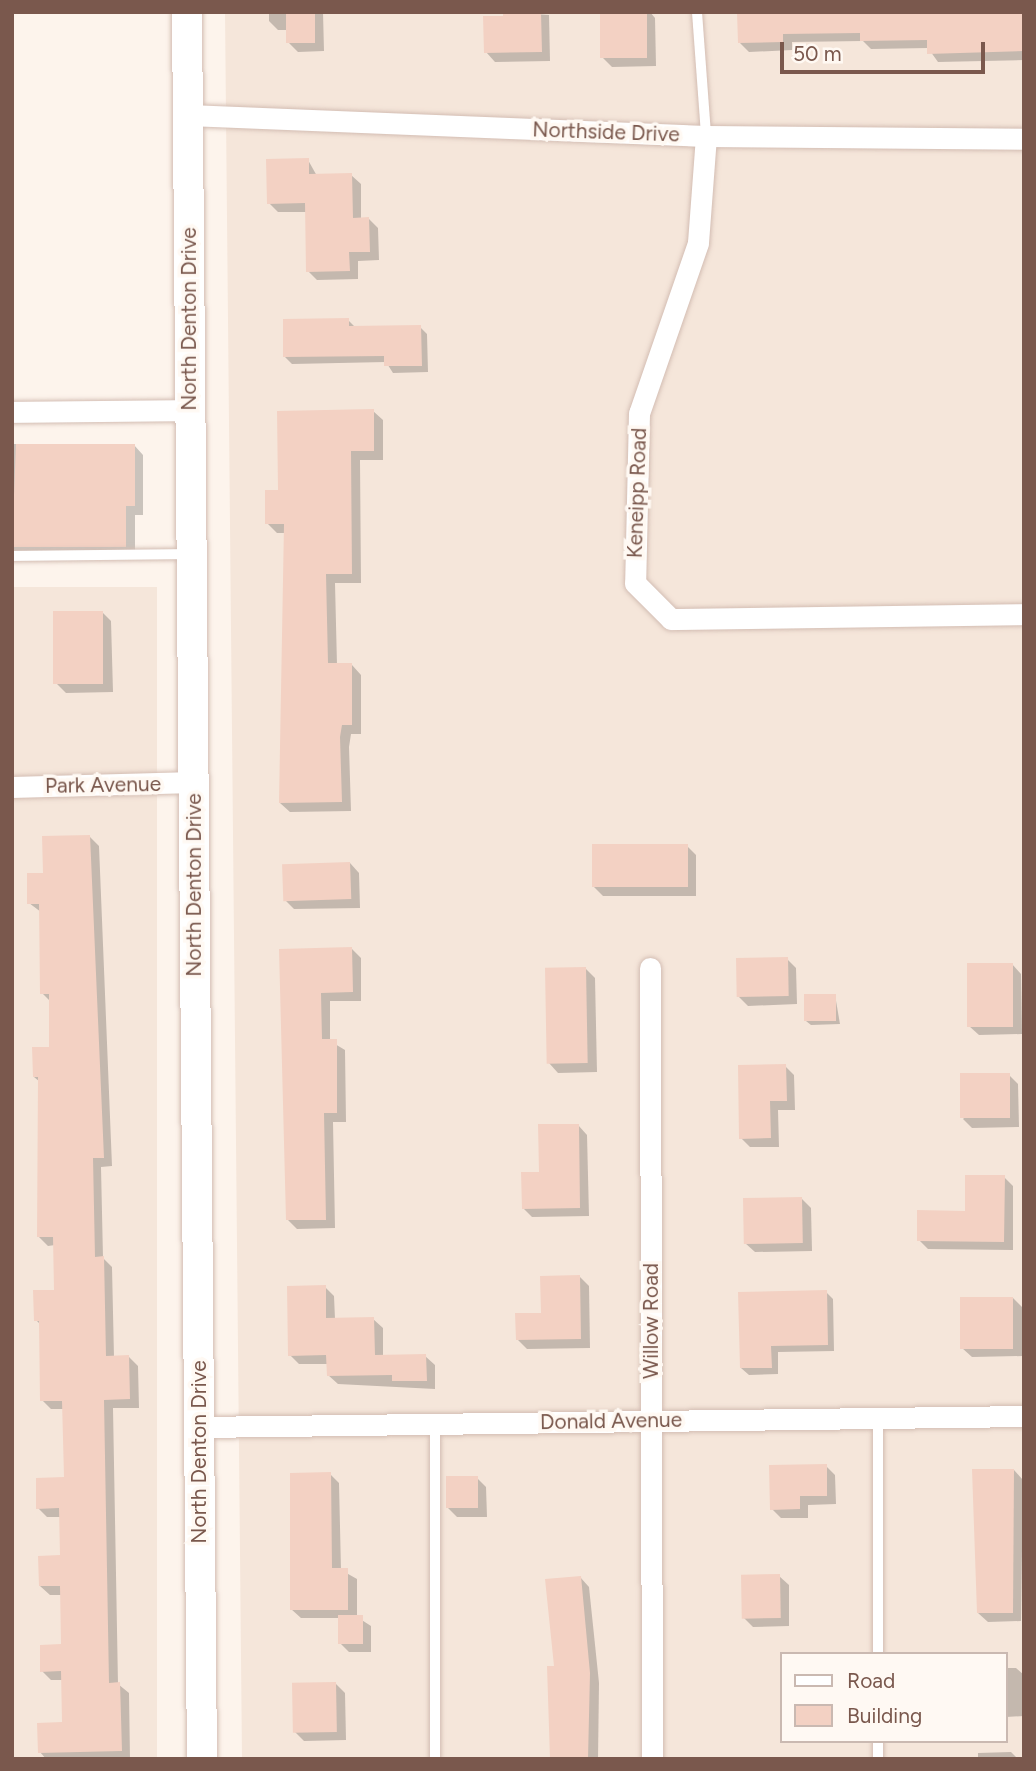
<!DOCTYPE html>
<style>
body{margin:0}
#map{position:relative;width:1036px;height:1771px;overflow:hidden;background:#fdf4ec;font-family:Figtree,sans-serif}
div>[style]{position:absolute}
.residential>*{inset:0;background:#f5e6da;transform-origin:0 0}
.shadow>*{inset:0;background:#0003}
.building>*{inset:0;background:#f3d1c3;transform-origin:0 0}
.roads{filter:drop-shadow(0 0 2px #d3bdb3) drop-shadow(0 0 2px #d3bdb3)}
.lane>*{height:10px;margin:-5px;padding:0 5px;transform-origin:5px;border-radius:5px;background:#fff}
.street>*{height:21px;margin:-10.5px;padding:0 10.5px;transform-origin:10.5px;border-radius:10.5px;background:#fff}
.secondary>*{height:30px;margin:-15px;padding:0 15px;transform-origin:15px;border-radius:15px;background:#fff}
span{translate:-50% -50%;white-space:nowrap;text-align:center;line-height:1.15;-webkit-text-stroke:7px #fff9f3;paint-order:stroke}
.street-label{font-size:21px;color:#7a584d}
.frame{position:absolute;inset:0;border:14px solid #7a584d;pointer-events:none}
.legend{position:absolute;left:780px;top:1652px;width:228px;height:91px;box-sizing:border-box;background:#fff9f3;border:2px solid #cab9b1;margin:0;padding:9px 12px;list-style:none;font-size:21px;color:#7a584d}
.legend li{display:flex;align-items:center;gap:14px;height:35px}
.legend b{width:35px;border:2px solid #cab9b1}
.scale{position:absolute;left:780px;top:42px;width:205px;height:32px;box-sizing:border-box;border:4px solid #7a584d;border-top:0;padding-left:9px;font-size:21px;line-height:24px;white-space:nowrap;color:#7a584d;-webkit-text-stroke:5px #fff9f3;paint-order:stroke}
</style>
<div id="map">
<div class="residential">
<div style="clip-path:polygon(evenodd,225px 12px,1024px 12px,1024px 1759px,242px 1759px,225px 12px,782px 1654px,1006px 1654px,1006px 1741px,782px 1741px,782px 1654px)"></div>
<div style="left:12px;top:587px;width:145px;height:1172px"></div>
</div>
<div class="shadow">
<div style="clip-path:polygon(269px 12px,323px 12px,324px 51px,298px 52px,289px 43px,288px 30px,278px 30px,269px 21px)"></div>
<div style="clip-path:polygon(505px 12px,549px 15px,550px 61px,495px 62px,486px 52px)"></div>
<div style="clip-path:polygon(602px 12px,650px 12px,655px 18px,656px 66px,612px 67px,603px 58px)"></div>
<div style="clip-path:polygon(739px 12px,1024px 12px,1024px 60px,938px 62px,928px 48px,871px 49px,863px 41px,792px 42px,792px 50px,749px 52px,740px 43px)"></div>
<div style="clip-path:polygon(308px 160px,317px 176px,351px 175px,361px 184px,361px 219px,369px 219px,378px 228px,379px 260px,358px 261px,358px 279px,317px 280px,308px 271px,307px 212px,278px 212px,269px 203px)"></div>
<div style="clip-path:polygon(348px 320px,356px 328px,420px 327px,427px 334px,428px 372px,393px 373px,386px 362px,292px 364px,285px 357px)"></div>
<div style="clip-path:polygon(373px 411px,383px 420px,383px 460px,360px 460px,361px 583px,335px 583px,337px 665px,352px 665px,361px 675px,361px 734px,351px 734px,349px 747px,351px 811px,290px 812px,280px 803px,280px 761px,283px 761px,285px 533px,277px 533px,267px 523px,280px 492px)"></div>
<div style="clip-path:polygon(12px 444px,134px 445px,143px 455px,143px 515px,135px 515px,135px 555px,12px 555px)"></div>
<div style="clip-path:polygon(102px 612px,111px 621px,113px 692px,66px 693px,56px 683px)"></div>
<div style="clip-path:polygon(90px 837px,99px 846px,112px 1166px,101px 1167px,103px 1258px,112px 1267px,114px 1357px,129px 1357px,138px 1366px,139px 1408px,113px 1408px,118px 1684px,129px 1693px,130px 1759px,46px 1759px,40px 1752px,63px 1724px,63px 1680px,51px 1680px,42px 1671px,63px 1646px,62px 1595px,50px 1595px,40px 1586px,61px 1557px,61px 1517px,47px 1517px,38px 1508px,65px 1479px,64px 1409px,51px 1409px,42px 1400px,41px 1325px,36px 1320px,56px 1292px,55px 1245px,48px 1246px,38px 1236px,40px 1082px,34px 1077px,51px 1049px,50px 1001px,42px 993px,41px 912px,29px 903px,44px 875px)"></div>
<div style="clip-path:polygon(687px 846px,696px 855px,696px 896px,603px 896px,593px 886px)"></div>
<div style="clip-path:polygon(350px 863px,359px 873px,360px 908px,294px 909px,285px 900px)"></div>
<div style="clip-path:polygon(352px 949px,361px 958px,361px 1001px,330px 1001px,330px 1041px,345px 1050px,346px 1122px,333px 1122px,335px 1228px,297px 1229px,288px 1220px,281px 950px)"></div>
<div style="clip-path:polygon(787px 959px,796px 968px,797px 1004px,748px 1006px,738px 996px)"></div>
<div style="clip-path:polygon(1012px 964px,1021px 974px,1022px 1034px,979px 1035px,969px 1026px)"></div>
<div style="clip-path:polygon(586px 969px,595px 978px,597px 1072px,558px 1073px,549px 1063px)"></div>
<div style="clip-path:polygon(835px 995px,840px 1024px,811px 1025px,806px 1021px)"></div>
<div style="clip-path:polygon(785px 1066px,794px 1075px,795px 1110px,778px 1110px,779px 1147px,750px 1147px,741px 1138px)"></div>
<div style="clip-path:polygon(1009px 1075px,1018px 1084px,1019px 1127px,972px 1128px,963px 1119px)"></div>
<div style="clip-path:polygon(578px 1125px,587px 1135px,589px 1216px,532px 1217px,523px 1208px)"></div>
<div style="clip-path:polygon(1004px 1177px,1013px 1186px,1013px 1250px,928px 1249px,919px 1240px,966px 1213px)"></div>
<div style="clip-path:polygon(802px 1199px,811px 1208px,812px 1251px,755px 1252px,745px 1243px)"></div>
<div style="clip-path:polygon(580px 1277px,589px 1286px,590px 1348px,527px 1349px,518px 1340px)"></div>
<div style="clip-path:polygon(325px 1287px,334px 1296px,335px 1319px,373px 1319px,383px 1328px,383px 1357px,425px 1356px,435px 1365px,435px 1389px,338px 1384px,328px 1375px,328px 1364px,299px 1364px,290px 1355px)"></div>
<div style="clip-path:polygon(826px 1292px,833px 1299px,834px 1351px,778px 1352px,778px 1374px,749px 1375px,741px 1368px)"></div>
<div style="clip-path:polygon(1013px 1298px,1022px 1307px,1023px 1356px,972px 1357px,962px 1348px)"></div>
<div style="clip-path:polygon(826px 1466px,835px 1475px,836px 1504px,808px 1505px,808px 1518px,781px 1518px,772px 1509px)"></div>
<div style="clip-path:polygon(1014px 1470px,1023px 1480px,1021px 1621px,988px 1622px,978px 1613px)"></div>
<div style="clip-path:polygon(330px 1474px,339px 1483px,341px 1570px,357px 1579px,357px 1617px,371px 1626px,371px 1652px,349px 1652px,340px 1643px,340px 1618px,301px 1618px,291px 1609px)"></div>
<div style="clip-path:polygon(477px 1478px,486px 1487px,487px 1517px,457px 1517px,448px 1508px)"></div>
<div style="clip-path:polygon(779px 1576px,789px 1585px,789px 1626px,753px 1627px,744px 1618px)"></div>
<div style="clip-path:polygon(580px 1577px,589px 1587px,599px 1683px,598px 1759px,551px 1759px,556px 1667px)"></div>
<div style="clip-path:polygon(1006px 1668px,1016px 1668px,1024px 1675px,1024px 1716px,1006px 1717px)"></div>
<div style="clip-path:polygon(336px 1684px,345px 1693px,346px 1740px,304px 1741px,295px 1732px)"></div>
<div style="clip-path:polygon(1011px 1752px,1018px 1759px,978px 1759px,978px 1753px)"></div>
</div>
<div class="building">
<div style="left:286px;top:12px;width:29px;height:31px"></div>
<div style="clip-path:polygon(503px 12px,541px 12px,542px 52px,484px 53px,483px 16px,503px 16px)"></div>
<div style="left:600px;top:12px;width:47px;height:46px"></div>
<div style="clip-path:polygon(737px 12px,1024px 12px,1024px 51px,927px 54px,927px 40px,860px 41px,860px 33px,783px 34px,783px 42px,738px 43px)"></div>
<div style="clip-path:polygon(309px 158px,309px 174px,352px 173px,353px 218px,369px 217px,370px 252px,349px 252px,350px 271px,306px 272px,305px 203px,267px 204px,266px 159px)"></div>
<div style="clip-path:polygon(349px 318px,349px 326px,421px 325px,422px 366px,384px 366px,384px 356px,283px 357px,283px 319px)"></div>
<div style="clip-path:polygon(374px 409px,374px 451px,351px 451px,352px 574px,326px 574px,328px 663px,352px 663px,352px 725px,342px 725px,340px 737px,342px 802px,279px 803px,284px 524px,265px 524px,265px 490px,278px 490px,277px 411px)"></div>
<div style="clip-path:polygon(16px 444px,135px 444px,135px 506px,126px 506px,126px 547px,12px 547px)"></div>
<div style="left:53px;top:611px;width:50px;height:73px"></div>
<div style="clip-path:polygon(90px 835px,104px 1158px,93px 1158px,95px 1257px,104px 1256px,106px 1356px,129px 1355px,130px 1399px,104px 1400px,109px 1683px,120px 1682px,122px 1751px,38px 1753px,37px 1723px,62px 1722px,61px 1671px,40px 1672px,40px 1645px,61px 1644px,60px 1586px,39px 1586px,38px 1556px,60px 1555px,59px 1508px,36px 1509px,36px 1478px,64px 1477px,62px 1401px,40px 1401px,39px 1321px,34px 1321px,33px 1290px,54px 1290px,53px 1237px,37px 1237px,38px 1077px,33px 1077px,32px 1047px,49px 1047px,49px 994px,40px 994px,39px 904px,27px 904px,27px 873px,43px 873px,42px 836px)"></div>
<div style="left:592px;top:844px;width:96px;height:43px"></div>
<div style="left:350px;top:862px;width:37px;height:68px;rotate:88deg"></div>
<div style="clip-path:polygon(352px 947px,353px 992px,321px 993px,322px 1039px,337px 1039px,337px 1113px,324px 1113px,326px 1220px,286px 1220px,279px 949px)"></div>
<div style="left:788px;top:957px;width:39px;height:52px;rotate:89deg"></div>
<div style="left:967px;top:963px;width:46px;height:64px"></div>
<div style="left:586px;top:967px;width:96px;height:41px;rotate:89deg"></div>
<div style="left:804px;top:994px;width:32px;height:27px"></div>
<div style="clip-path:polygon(786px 1064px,787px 1101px,770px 1101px,771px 1138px,739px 1139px,738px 1065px)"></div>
<div style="left:1010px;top:1073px;width:45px;height:50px;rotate:90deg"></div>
<div style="clip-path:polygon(538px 1124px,579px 1124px,580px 1208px,522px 1209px,521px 1172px,539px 1172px)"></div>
<div style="clip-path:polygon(965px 1175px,1005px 1175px,1004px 1242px,917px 1241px,917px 1210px,965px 1211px)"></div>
<div style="left:802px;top:1197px;width:46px;height:59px;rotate:89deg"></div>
<div style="clip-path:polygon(580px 1275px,581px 1339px,516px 1340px,515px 1313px,541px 1313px,540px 1276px)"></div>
<div style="clip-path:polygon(326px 1285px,326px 1318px,374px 1317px,375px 1355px,426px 1354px,427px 1381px,392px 1381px,392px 1375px,327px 1376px,326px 1355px,288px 1356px,287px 1286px)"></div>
<div style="clip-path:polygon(827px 1290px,828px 1345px,771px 1346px,772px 1368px,740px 1368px,738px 1292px)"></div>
<div style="left:960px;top:1297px;width:53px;height:52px"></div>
<div style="clip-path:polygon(827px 1464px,827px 1496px,800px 1496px,800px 1509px,770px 1510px,769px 1465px)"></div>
<div style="clip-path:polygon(972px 1469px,1014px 1469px,1013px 1613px,977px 1613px)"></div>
<div style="clip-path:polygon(331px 1472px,332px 1568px,348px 1568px,348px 1610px,290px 1610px,290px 1473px)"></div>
<div style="left:478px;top:1476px;width:32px;height:32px;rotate:90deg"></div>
<div style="left:780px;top:1574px;width:44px;height:39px;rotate:89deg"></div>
<div style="clip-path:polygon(581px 1576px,590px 1673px,588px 1759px,550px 1759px,547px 1666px,554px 1666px,545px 1579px)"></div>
<div style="left:338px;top:1615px;width:25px;height:29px"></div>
<div style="left:336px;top:1682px;width:50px;height:44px;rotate:89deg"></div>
</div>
<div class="roads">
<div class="lane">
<div style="left:697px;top:12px;width:124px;rotate:85.8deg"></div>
<div style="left:12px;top:556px;width:177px;rotate:-0.6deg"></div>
<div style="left:878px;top:1654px;width:236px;rotate:-90deg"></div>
<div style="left:878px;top:1741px;width:18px;rotate:90deg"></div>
<div style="left:435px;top:1759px;width:335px;rotate:-90deg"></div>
</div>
<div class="street">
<div style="left:188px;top:115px;width:518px;rotate:2.32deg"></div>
<div style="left:706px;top:136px;width:318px;rotate:0.5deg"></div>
<div style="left:706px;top:136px;width:107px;rotate:94.3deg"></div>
<div style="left:698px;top:243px;width:180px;rotate:109.1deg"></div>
<div style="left:639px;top:413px;width:170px;rotate:91.3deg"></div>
<div style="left:635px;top:583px;width:51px;rotate:45deg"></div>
<div style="left:671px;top:619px;width:353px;rotate:-0.8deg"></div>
<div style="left:12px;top:412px;width:178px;rotate:-0.6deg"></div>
<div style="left:12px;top:787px;width:181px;rotate:-1.6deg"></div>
<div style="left:650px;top:968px;width:791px;rotate:89.86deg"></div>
<div style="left:199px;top:1427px;width:825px;rotate:-0.76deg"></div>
</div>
<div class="secondary">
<div style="left:187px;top:12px;width:1747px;rotate:89.51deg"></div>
</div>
</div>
<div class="street-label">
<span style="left:606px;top:132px;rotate:2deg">Northside Drive</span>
<span style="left:189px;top:319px;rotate:-90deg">North Denton Drive</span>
<span style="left:637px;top:493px;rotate:-88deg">Keneipp Road</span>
<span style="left:103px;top:785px;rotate:-1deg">Park Avenue</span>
<span style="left:194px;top:885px;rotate:-90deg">North Denton Drive</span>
<span style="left:651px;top:1321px;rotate:-90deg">Willow Road</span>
<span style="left:611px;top:1421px;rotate:-1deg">Donald Avenue</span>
<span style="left:199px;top:1452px;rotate:-90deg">North Denton Drive</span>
</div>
<div class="frame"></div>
<ul class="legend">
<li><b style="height:9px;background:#fff"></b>Road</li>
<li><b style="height:19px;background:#f3d1c3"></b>Building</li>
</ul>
<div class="scale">50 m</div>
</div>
